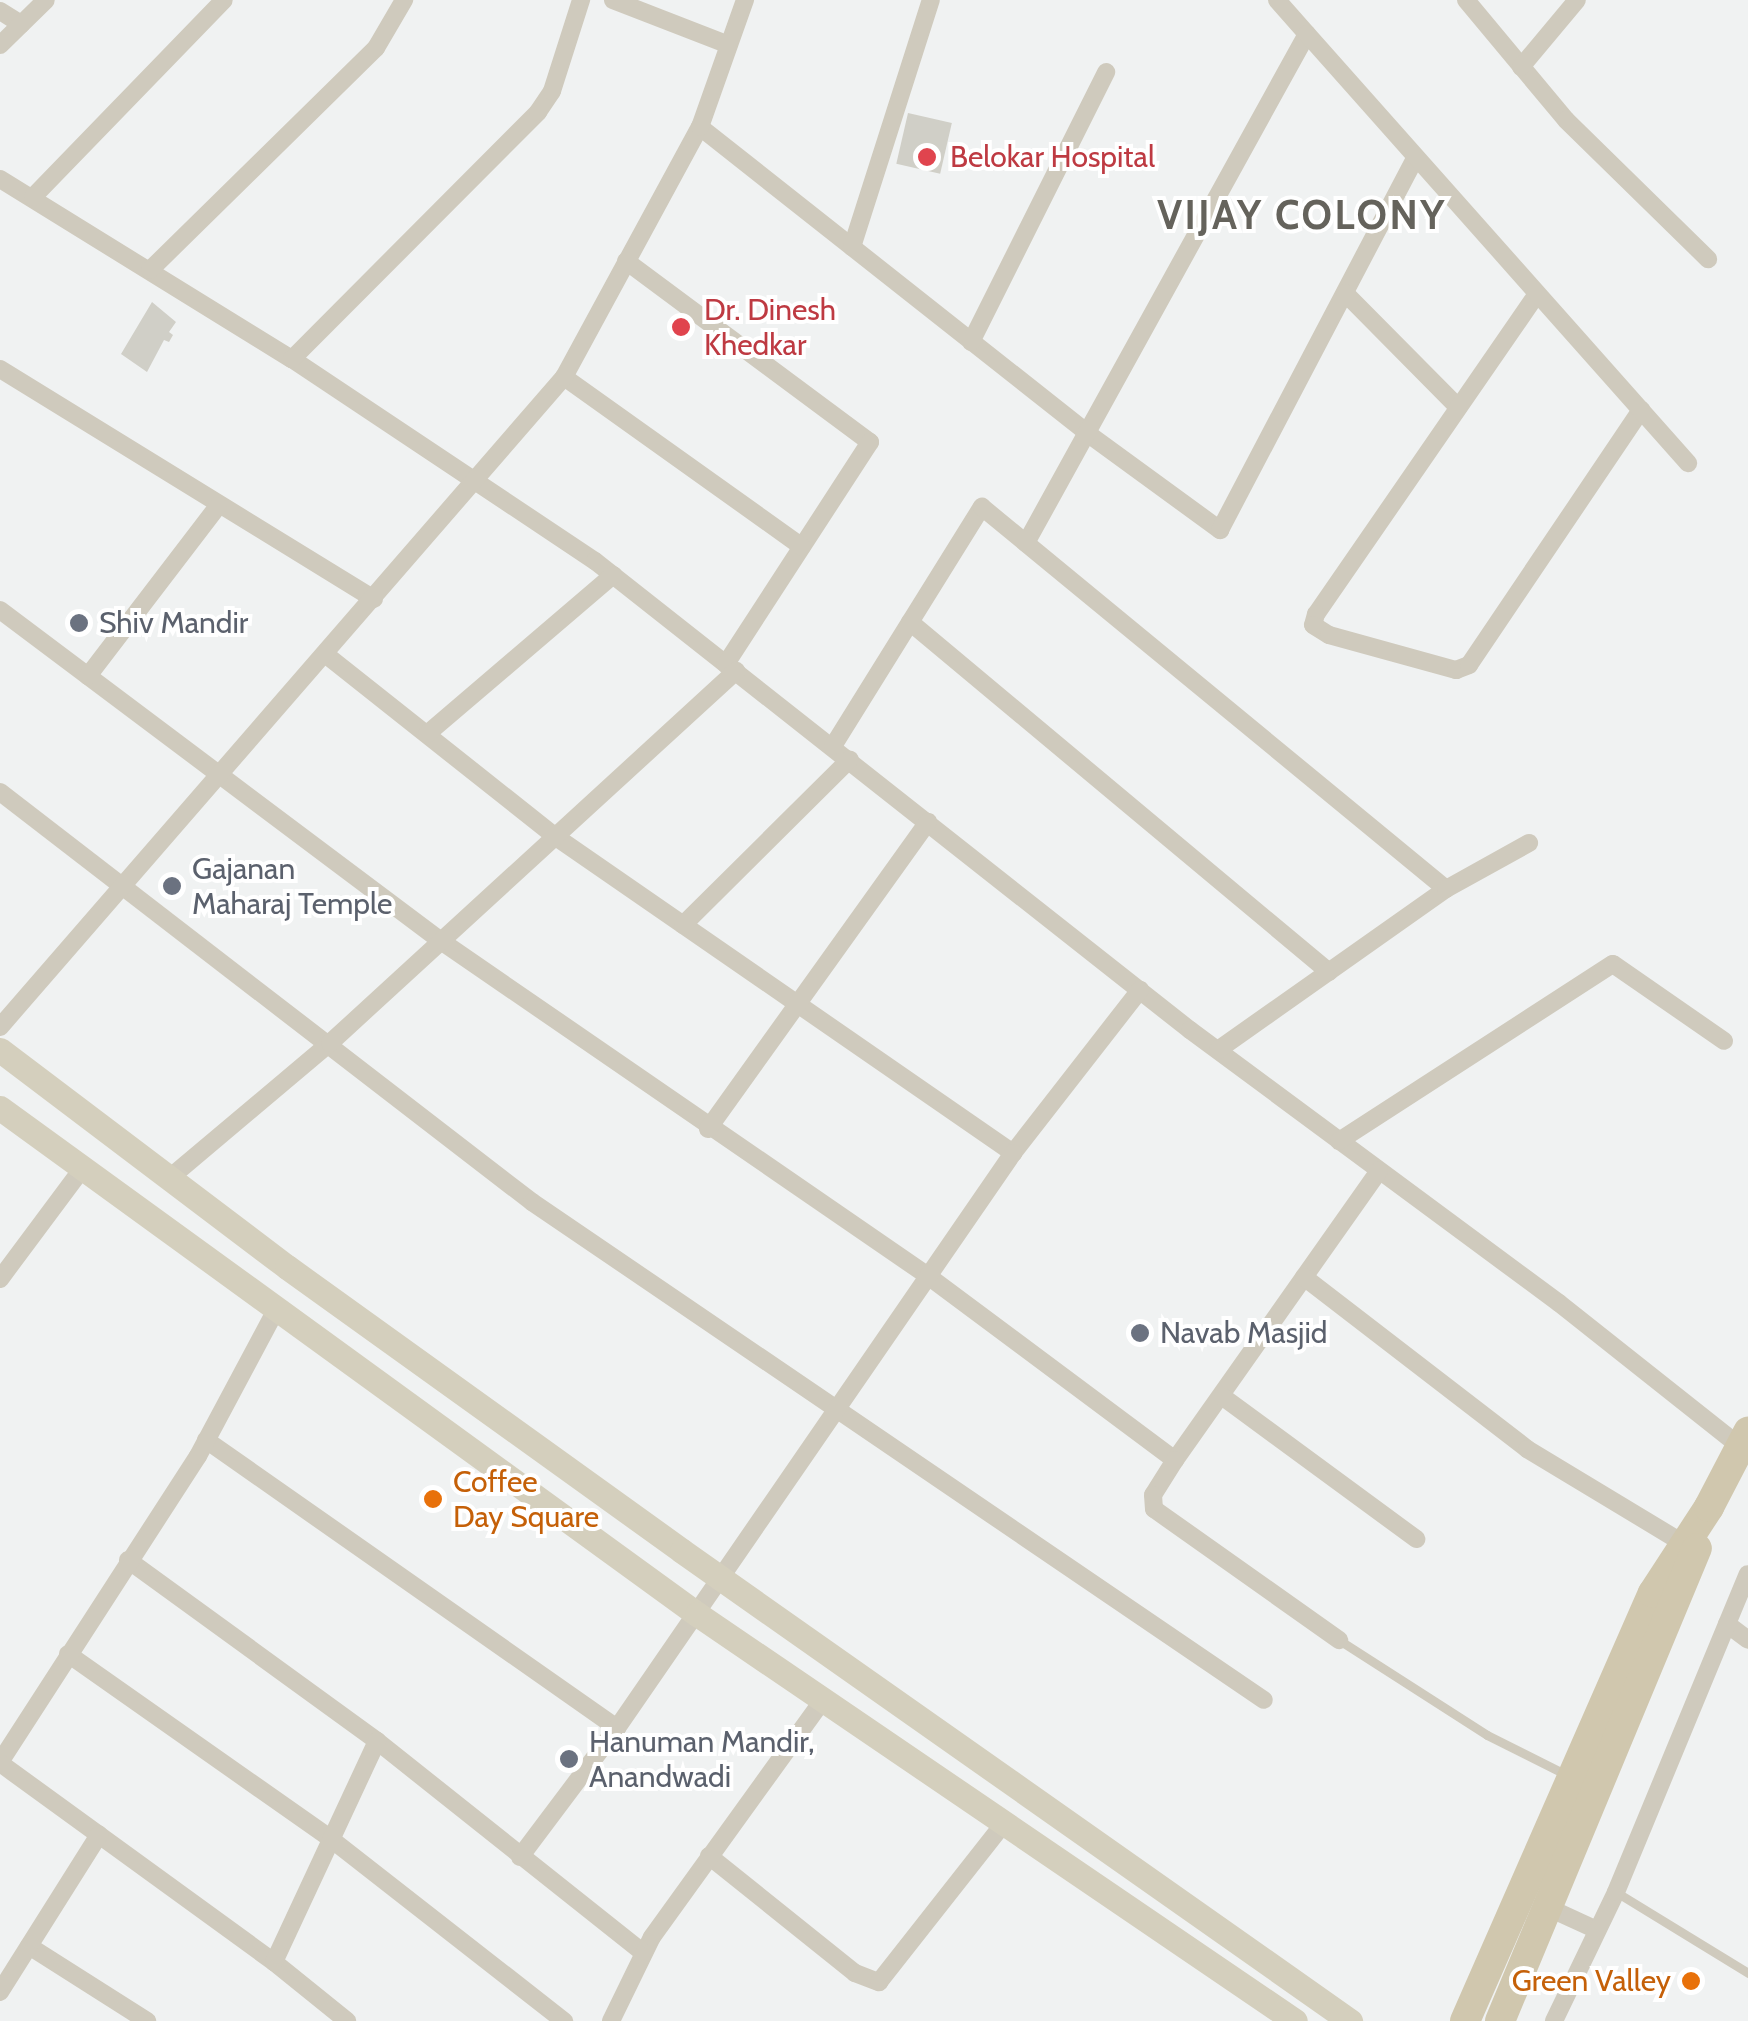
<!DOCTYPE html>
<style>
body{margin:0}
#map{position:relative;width:1748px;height:2021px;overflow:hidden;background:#f0f2f2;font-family:Cabin,sans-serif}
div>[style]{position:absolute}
.building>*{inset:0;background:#d0cfc7;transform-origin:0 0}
.lane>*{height:9px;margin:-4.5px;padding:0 4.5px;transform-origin:4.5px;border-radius:4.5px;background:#cfcabd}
.street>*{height:18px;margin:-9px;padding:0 9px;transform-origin:9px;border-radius:9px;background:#cfcabd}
.secondary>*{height:25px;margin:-12.5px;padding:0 12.5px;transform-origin:12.5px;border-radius:12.5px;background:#d4cfbd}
.primary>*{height:30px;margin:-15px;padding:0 15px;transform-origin:15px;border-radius:15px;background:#d0c7ae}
.dots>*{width:28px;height:28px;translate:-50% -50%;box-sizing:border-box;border:5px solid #fff;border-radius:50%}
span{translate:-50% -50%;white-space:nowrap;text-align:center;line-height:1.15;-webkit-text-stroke:8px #fff;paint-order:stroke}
.health-label{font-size:30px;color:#be3a42}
.left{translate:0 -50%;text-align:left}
.worship-label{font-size:30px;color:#5b616d}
.food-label{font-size:30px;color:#c56008}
.right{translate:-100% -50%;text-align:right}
.district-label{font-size:40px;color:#65635c;font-weight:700;letter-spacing:2.5px}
</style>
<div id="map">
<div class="building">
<div style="left:908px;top:113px;width:45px;height:52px;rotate:13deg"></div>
<div style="clip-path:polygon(152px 302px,176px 322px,169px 332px,173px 335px,169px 342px,164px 340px,147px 372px,121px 354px)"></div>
</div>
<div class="lane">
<div style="left:1339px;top:1640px;width:176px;rotate:32.7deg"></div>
<div style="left:1487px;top:1735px;width:92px;rotate:26.6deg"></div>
<div style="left:1616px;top:1892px;width:155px;rotate:31.5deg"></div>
</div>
<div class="street">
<div style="left:613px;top:0;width:124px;rotate:21.2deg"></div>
<div style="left:1277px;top:0;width:45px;rotate:48.6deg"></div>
<div style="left:1466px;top:0;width:156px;rotate:50.2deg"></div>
<div style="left:1566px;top:120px;width:199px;rotate:44.4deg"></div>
<div style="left:0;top:11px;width:25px;rotate:32deg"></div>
<div style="left:0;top:45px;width:64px;rotate:-44.4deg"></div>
<div style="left:1521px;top:67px;width:87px;rotate:-50.1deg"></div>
<div style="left:700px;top:127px;width:493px;rotate:38.3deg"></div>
<div style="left:1087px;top:433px;width:165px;rotate:36.1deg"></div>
<div style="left:1220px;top:530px;width:421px;rotate:-62.3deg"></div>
<div style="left:0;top:179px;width:343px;rotate:31.7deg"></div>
<div style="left:292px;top:359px;width:364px;rotate:33.7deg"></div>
<div style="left:595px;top:561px;width:758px;rotate:38.25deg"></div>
<div style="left:1190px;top:1030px;width:459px;rotate:36.5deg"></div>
<div style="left:1559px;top:1303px;width:241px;rotate:38.4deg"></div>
<div style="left:33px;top:197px;width:274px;rotate:-45.9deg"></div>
<div style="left:852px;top:247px;width:259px;rotate:-72.3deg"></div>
<div style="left:626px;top:261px;width:304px;rotate:36.6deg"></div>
<div style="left:870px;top:442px;width:265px;rotate:123deg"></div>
<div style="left:150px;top:270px;width:317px;rotate:-44.5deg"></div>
<div style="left:376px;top:48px;width:56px;rotate:-59.7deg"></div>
<div style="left:1345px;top:293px;width:161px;rotate:45.3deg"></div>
<div style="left:1537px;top:294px;width:389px;rotate:124.6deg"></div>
<div style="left:1316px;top:614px;width:11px;rotate:105deg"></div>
<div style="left:1313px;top:625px;width:19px;rotate:32deg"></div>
<div style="left:1329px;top:635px;width:132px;rotate:15.4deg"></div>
<div style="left:1456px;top:670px;width:14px;rotate:-21deg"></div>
<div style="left:1469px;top:665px;width:308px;rotate:-56deg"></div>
<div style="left:971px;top:342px;width:302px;rotate:-63.4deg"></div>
<div style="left:292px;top:359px;width:349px;rotate:-45.1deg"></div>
<div style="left:538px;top:112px;width:25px;rotate:-56deg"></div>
<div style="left:552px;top:91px;width:96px;rotate:-72.3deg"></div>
<div style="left:0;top:369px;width:439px;rotate:31.6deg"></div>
<div style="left:564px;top:377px;width:292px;rotate:35.5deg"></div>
<div style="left:1026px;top:543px;width:581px;rotate:-61.1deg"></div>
<div style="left:1307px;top:34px;width:574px;rotate:48.39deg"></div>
<div style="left:0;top:610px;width:551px;rotate:36.89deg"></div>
<div style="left:441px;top:941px;width:591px;rotate:34.52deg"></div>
<div style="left:928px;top:1276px;width:308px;rotate:36.7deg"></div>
<div style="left:1175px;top:1460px;width:354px;rotate:-54.8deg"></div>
<div style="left:910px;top:622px;width:546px;rotate:39.87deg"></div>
<div style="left:325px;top:654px;width:295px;rotate:38.4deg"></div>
<div style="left:556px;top:837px;width:556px;rotate:34.66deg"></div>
<div style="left:1013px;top:1153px;width:207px;rotate:-52.1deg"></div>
<div style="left:88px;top:676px;width:214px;rotate:-52.6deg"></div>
<div style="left:427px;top:734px;width:245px;rotate:-40.5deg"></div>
<div style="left:833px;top:746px;width:282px;rotate:-58.1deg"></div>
<div style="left:982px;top:507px;width:601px;rotate:39.46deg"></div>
<div style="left:1446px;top:889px;width:279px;rotate:144.8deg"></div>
<div style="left:0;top:792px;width:672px;rotate:37.62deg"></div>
<div style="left:532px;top:1202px;width:885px;rotate:34.23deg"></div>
<div style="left:1446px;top:889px;width:95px;rotate:-29deg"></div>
<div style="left:683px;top:925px;width:235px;rotate:-44.8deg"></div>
<div style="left:0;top:1027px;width:861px;rotate:-49.05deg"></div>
<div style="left:564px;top:377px;width:285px;rotate:-61.5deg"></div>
<div style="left:700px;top:127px;width:135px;rotate:-70.5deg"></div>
<div style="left:708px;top:1129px;width:378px;rotate:-54.4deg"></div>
<div style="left:1339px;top:1141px;width:326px;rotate:-32.9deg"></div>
<div style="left:1613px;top:964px;width:135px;rotate:34.7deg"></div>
<div style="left:172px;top:1176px;width:207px;rotate:-40.1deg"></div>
<div style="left:330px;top:1043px;width:551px;rotate:-42.5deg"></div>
<div style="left:1304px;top:1277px;width:282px;rotate:37.6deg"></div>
<div style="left:1527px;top:1449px;width:192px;rotate:31.1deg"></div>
<div style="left:0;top:1279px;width:137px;rotate:-53.3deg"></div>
<div style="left:1223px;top:1397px;width:240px;rotate:36.3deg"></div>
<div style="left:206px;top:1440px;width:502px;rotate:35.02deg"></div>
<div style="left:1175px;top:1460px;width:41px;rotate:122.2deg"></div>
<div style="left:1153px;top:1495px;width:14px;rotate:86deg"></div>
<div style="left:1154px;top:1509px;width:227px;rotate:35.3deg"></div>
<div style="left:128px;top:1560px;width:308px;rotate:36deg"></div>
<div style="left:377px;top:1741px;width:339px;rotate:38.5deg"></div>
<div style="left:1727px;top:1624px;width:26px;rotate:37deg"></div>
<div style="left:68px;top:1654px;width:322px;rotate:35.1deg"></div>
<div style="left:331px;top:1839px;width:296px;rotate:38deg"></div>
<div style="left:0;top:1762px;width:364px;rotate:-57.1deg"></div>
<div style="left:198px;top:1456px;width:166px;rotate:-61.9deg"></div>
<div style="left:0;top:1763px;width:339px;rotate:36deg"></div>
<div style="left:274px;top:1962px;width:94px;rotate:38.9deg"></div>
<div style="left:709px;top:1856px;width:187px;rotate:38.7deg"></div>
<div style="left:855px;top:1973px;width:26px;rotate:21deg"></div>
<div style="left:879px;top:1982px;width:202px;rotate:-51.8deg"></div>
<div style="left:520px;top:1857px;width:161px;rotate:-53.1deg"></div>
<div style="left:617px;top:1728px;width:698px;rotate:-55.44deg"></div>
<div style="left:1549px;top:1908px;width:53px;rotate:24.6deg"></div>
<div style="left:29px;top:1946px;width:140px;rotate:32.4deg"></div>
<div style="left:274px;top:1962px;width:244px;rotate:-65deg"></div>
<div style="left:0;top:1992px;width:186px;rotate:-57.8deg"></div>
<div style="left:611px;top:2021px;width:93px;rotate:-64deg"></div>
<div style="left:652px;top:1937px;width:292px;rotate:-54.2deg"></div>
<div style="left:1554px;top:2021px;width:143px;rotate:-64.3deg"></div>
<div style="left:1616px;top:1892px;width:344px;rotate:-67.5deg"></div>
</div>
<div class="secondary">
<div style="left:0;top:1050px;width:360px;rotate:37.1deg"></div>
<div style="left:287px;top:1267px;width:486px;rotate:35.7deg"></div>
<div style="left:682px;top:1551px;width:817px;rotate:35.13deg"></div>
<div style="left:0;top:1108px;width:861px;rotate:35.98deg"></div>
<div style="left:697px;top:1614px;width:723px;rotate:34.24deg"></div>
</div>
<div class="primary">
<div style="left:1465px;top:2021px;width:467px;rotate:-66.3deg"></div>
<div style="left:1653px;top:1593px;width:103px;rotate:-56.9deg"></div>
<div style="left:1709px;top:1507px;width:85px;rotate:-62.5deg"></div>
<div style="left:1500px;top:2021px;width:512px;rotate:-67.39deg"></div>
</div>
<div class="dots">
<div style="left:927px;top:157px;background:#e0444e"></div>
<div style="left:681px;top:327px;background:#e0444e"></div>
<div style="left:79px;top:623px;background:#6b7280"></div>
<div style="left:172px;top:886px;background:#6b7280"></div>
<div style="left:1140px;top:1333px;background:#6b7280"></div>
<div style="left:433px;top:1499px;background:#e8710a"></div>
<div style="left:569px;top:1759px;background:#6b7280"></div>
<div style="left:1691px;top:1981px;background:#e8710a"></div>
</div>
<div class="health-label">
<span class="left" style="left:950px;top:157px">Belokar Hospital</span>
<span class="left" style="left:704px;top:327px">Dr. Dinesh<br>Khedkar</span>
</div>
<div class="worship-label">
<span class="left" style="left:99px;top:623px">Shiv Mandir</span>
<span class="left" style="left:192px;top:886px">Gajanan<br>Maharaj Temple</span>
<span class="left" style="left:1160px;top:1333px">Navab Masjid</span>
<span class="left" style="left:589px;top:1759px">Hanuman Mandir,<br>Anandwadi</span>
</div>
<div class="food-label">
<span class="left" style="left:453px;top:1499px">Coffee<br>Day Square</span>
<span class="right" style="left:1671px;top:1981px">Green Valley</span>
</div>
<div class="district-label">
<span style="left:1302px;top:215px">VIJAY COLONY</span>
</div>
</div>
